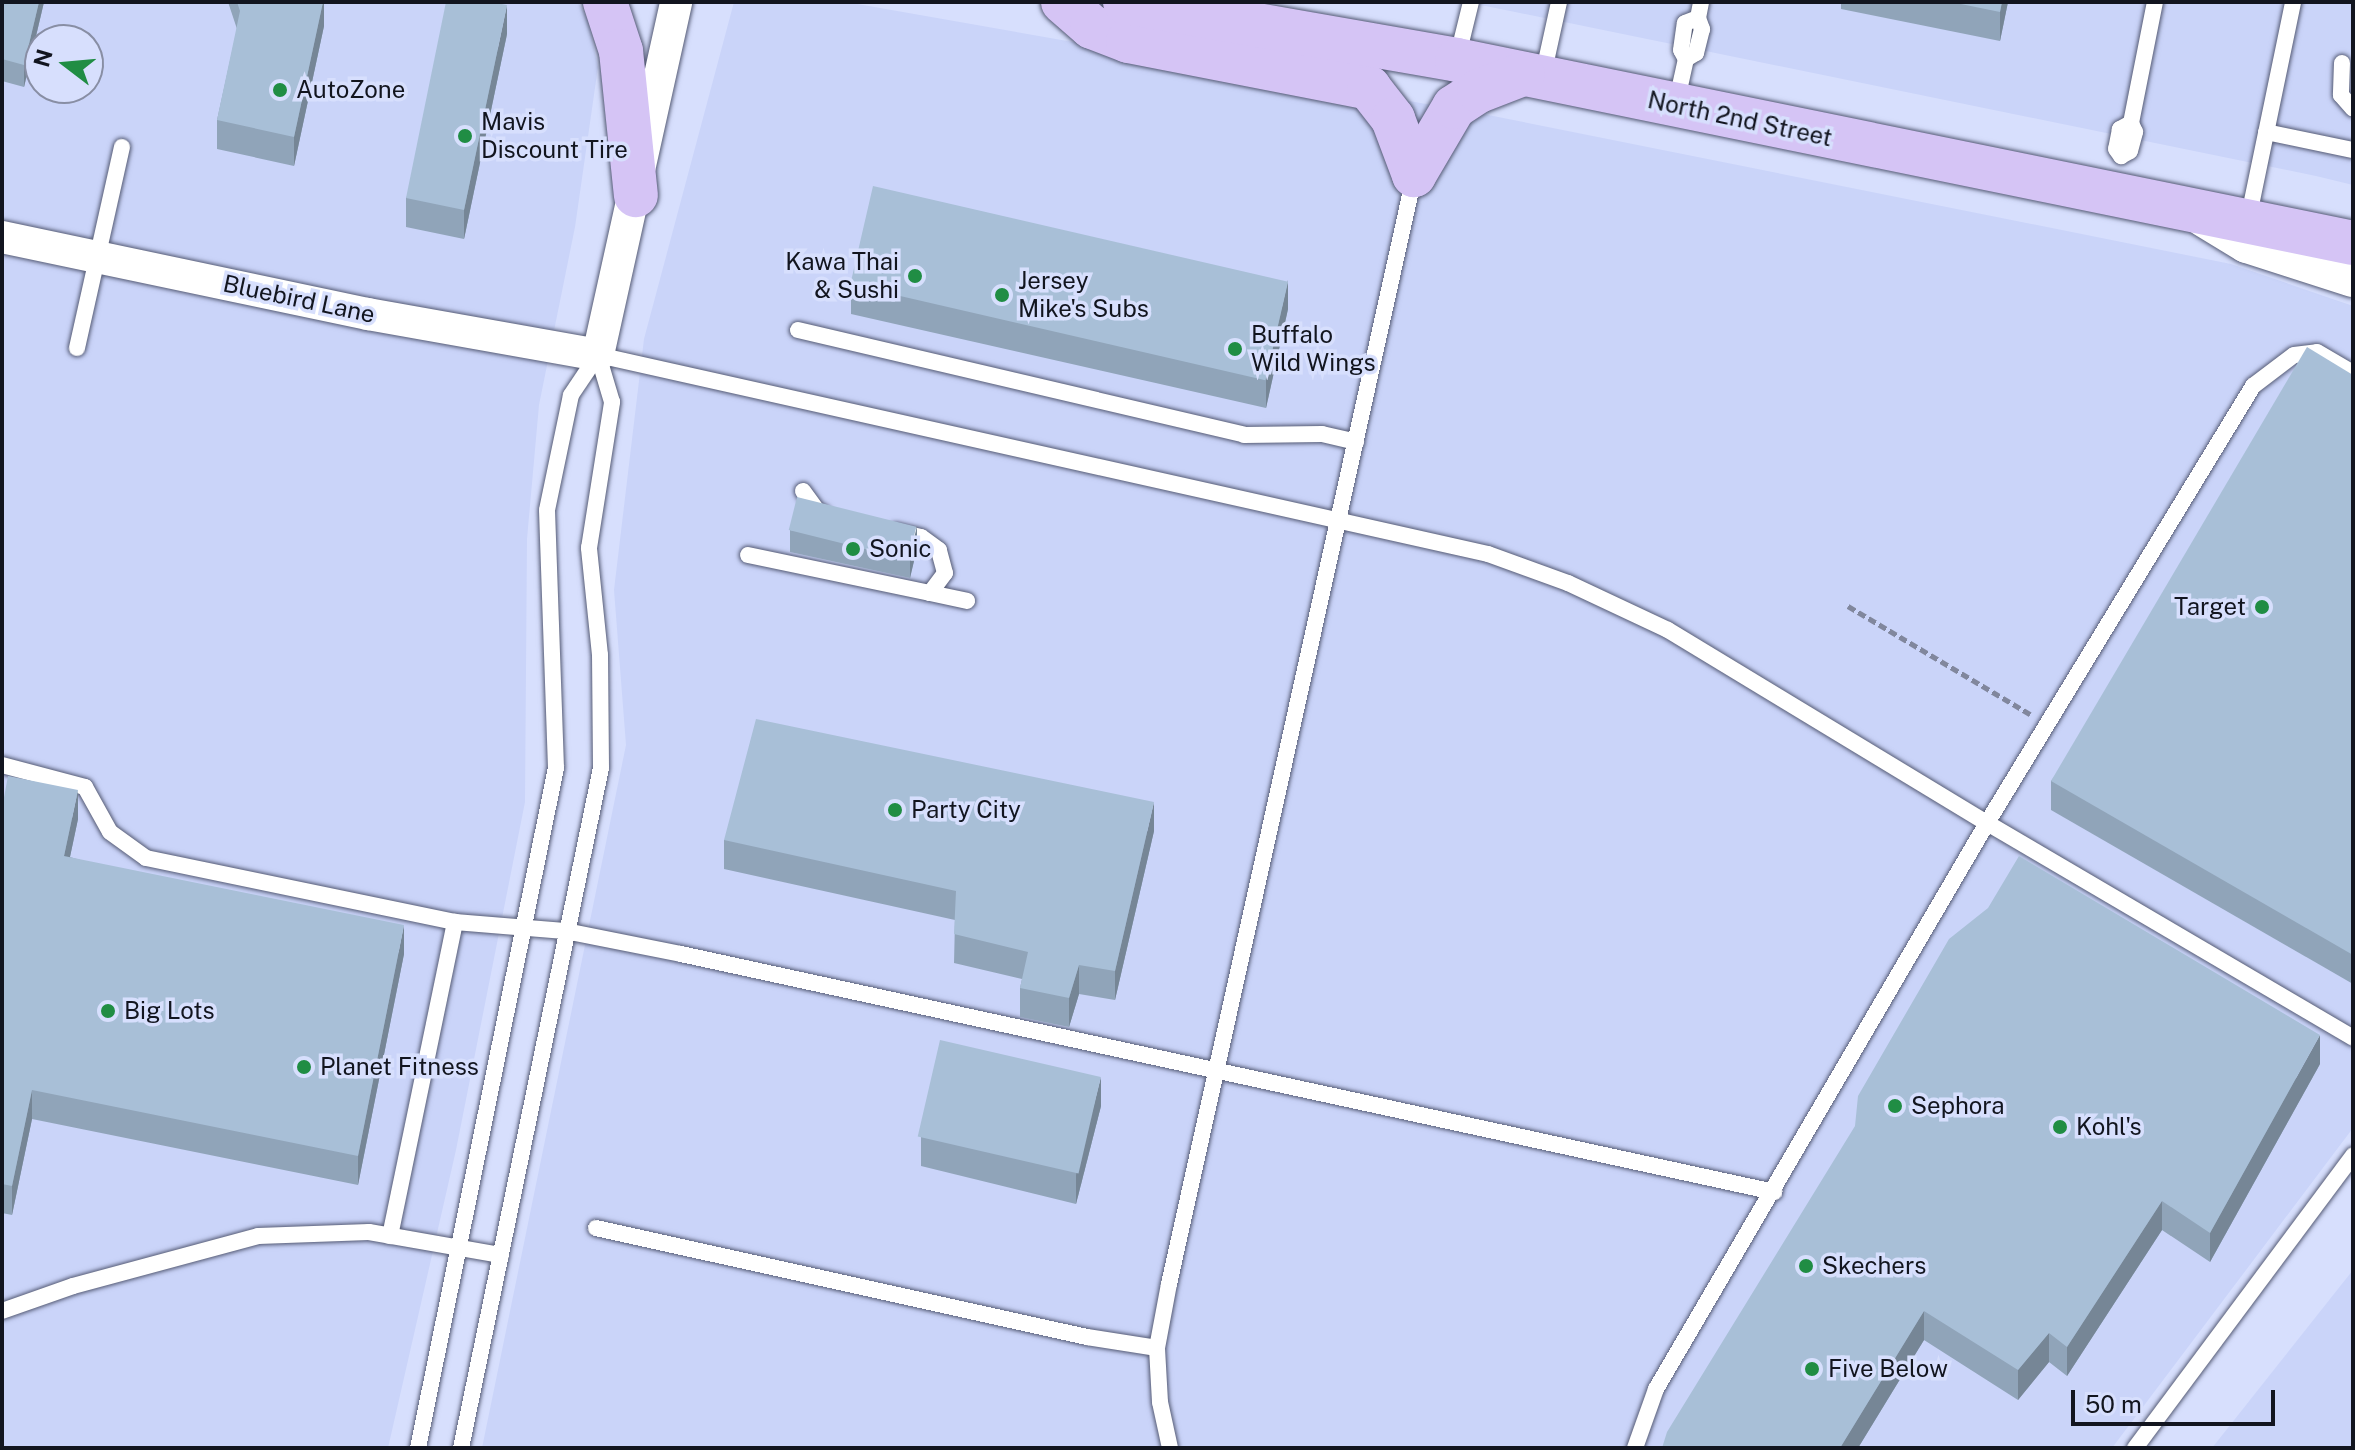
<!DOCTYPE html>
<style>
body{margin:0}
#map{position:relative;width:2355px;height:1450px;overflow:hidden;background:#d7dffd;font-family:"Public Sans",sans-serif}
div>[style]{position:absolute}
.built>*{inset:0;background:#cad4f9}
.path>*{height:5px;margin-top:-2.5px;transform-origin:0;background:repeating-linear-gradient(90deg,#81879d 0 8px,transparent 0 12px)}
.roads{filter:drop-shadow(0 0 2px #555b75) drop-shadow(0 0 2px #555b75)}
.service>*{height:16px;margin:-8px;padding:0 8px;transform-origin:8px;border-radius:8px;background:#fff}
.minor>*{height:32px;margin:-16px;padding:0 16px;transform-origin:16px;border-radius:16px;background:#fff}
.tertiary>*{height:40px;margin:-20px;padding:0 20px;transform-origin:20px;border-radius:20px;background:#fff}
.primary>*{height:44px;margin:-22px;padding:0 22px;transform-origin:22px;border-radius:22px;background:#d5c4f5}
.wall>*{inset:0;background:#90a4b9}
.shaded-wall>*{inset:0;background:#768696}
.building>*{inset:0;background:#a8bfd7;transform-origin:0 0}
.dots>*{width:22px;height:22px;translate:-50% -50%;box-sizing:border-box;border:4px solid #d7dffd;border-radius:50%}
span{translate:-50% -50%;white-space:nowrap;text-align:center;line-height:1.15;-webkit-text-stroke:7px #d7dffd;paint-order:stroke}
.poi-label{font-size:24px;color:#12151f}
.left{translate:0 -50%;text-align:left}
.right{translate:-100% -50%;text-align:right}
.street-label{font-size:24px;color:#12151f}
.frame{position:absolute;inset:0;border:4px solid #12151f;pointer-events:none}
.north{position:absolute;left:24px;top:24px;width:80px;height:80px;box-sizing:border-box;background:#d7dffd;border:2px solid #888ea4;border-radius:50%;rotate:286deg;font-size:22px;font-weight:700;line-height:32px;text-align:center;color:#12151f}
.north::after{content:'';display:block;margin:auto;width:28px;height:36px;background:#208d44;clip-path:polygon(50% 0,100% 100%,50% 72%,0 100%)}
.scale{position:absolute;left:2071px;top:1390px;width:204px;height:36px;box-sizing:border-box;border:4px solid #12151f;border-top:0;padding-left:10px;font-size:24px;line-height:28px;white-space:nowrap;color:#12151f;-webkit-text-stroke:6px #d7dffd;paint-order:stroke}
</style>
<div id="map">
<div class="built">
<div style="clip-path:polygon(evenodd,2px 2px,578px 2px,588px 21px,598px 67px,575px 227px,539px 405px,527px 539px,525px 802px,456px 1150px,388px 1448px,2px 1448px,2px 2px,40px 40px,88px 40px,88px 88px,40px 88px,40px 40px)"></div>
<div style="clip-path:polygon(734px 2px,846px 2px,1483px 114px,2231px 264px,2353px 306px,2353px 1128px,2112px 1448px,482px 1448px,626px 745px,614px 590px,644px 339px)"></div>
<div style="clip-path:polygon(1466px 2px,2353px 2px,2353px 185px,2316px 176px)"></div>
<div style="clip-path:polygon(2353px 1270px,2353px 1448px,2212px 1448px)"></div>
</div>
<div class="path">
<div style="left:1848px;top:606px;width:212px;rotate:30.7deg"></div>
</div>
<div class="roads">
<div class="service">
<div style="left:1698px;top:18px;width:16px;rotate:-79deg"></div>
<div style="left:1457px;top:59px;width:59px;rotate:-76.2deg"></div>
<div style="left:2342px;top:63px;width:32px;rotate:92deg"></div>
<div style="left:2341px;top:95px;width:18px;rotate:49deg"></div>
<div style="left:1543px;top:75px;width:75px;rotate:-77.6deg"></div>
<div style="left:1676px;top:104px;width:46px;rotate:-77.5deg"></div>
<div style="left:1686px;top:59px;width:10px;rotate:-119deg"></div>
<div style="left:1681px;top:50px;width:27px;rotate:-82deg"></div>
<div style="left:1685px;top:23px;width:14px;rotate:-21deg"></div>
<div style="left:1698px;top:18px;width:12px;rotate:70deg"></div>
<div style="left:1702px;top:29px;width:25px;rotate:104deg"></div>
<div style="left:1696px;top:53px;width:12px;rotate:149deg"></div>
<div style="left:2131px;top:123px;width:13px;rotate:151deg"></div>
<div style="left:2120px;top:129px;width:20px;rotate:101deg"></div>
<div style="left:2116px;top:149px;width:9px;rotate:54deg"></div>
<div style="left:2121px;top:156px;width:10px;rotate:-29deg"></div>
<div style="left:2130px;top:151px;width:20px;rotate:-75deg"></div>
<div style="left:2135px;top:132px;width:10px;rotate:-114deg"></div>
<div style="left:2131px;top:123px;width:123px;rotate:-78.8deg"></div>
<div style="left:2266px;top:132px;width:89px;rotate:11.7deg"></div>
<div style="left:2248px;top:220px;width:223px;rotate:-78.3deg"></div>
<div style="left:798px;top:330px;width:458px;rotate:13.2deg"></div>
<div style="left:1244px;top:435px;width:78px;rotate:-0.7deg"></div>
<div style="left:1322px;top:434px;width:35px;rotate:13deg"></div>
<div style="left:77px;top:348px;width:206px;rotate:-77.4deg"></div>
<div style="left:598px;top:355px;width:912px;rotate:12.6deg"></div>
<div style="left:1488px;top:554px;width:85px;rotate:19.9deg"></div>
<div style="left:1568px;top:583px;width:110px;rotate:25.2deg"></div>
<div style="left:1668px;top:630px;width:373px;rotate:31.2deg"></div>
<div style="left:1987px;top:823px;width:424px;rotate:30.4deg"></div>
<div style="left:803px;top:491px;width:26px;rotate:54deg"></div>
<div style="left:818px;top:512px;width:5px;rotate:11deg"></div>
<div style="left:748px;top:555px;width:186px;rotate:11.8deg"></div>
<div style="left:930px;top:593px;width:25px;rotate:-53deg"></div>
<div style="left:945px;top:573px;width:24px;rotate:-105deg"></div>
<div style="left:939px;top:550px;width:22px;rotate:-144deg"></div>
<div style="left:921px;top:537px;width:26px;rotate:-167deg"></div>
<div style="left:930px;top:593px;width:38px;rotate:12deg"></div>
<div style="left:2px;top:765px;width:86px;rotate:14.8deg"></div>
<div style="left:85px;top:787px;width:51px;rotate:60.9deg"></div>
<div style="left:110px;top:832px;width:44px;rotate:35.8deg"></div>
<div style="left:146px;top:858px;width:316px;rotate:11.7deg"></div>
<div style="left:455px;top:922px;width:110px;rotate:4.7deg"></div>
<div style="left:565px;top:931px;width:118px;rotate:11.2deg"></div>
<div style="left:681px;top:954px;width:1119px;rotate:12.28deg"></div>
<div style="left:596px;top:1228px;width:503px;rotate:12.52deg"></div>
<div style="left:1087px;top:1337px;width:71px;rotate:8.9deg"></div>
<div style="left:390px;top:1236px;width:321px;rotate:-78.3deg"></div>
<div style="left:2px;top:1311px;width:75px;rotate:-19.4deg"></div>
<div style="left:73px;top:1286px;width:192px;rotate:-15.1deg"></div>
<div style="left:258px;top:1236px;width:111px;rotate:-2.1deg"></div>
<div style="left:369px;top:1232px;width:134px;rotate:9.9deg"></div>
<div style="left:418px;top:1448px;width:694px;rotate:-78.53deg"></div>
<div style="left:556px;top:768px;width:258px;rotate:-92deg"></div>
<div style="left:547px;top:510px;width:117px;rotate:-78.2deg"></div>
<div style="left:571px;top:395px;width:48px;rotate:-56deg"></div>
<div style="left:461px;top:1448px;width:694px;rotate:-78.37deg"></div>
<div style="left:601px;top:768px;width:113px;rotate:-90.5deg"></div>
<div style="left:600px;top:655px;width:108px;rotate:-95.9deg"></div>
<div style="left:589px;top:548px;width:148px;rotate:-81deg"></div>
<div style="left:612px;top:402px;width:49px;rotate:-106.6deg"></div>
<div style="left:1170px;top:1448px;width:47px;rotate:-102.3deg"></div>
<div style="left:1160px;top:1402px;width:54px;rotate:-93.2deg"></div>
<div style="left:1157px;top:1348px;width:65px;rotate:-79.4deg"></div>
<div style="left:1169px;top:1284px;width:1134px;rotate:-77.52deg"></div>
<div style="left:1635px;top:1448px;width:63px;rotate:-70.4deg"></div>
<div style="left:1656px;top:1389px;width:656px;rotate:-59.68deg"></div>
<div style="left:1987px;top:823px;width:512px;rotate:-58.67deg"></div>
<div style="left:2253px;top:386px;width:51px;rotate:-37.1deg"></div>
<div style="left:2294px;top:355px;width:23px;rotate:-7deg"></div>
<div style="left:2317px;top:352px;width:42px;rotate:30.3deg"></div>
<div style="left:2135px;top:1448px;width:365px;rotate:-53.3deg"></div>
</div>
<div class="minor">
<div style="left:2px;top:237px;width:374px;rotate:11.9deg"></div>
<div style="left:368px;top:314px;width:234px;rotate:10.1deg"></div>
<div style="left:598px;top:355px;width:362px;rotate:-77.5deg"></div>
</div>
<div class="tertiary">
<div style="left:2204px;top:217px;width:50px;rotate:31.2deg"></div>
<div style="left:2247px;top:243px;width:111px;rotate:17.8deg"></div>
</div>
<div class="primary">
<div style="left:605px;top:2px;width:52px;rotate:71.9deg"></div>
<div style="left:621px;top:51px;width:145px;rotate:84.1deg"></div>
<div style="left:1063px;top:2px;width:38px;rotate:41deg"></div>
<div style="left:1092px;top:27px;width:39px;rotate:21deg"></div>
<div style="left:1128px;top:41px;width:246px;rotate:11deg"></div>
<div style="left:1369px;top:88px;width:39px;rotate:52deg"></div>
<div style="left:1393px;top:119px;width:60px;rotate:69.4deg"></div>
<div style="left:1125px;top:2px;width:337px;rotate:9.9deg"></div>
<div style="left:1457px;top:60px;width:914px;rotate:11.54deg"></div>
<div style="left:1414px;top:175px;width:79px;rotate:-59.5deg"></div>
<div style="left:1454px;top:107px;width:30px;rotate:-33deg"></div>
<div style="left:1479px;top:91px;width:47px;rotate:-21.1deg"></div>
</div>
</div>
<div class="wall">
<div style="clip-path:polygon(2px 2px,44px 2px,24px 87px,2px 81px)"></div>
<div style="clip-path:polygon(228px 2px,324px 2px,324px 26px,294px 166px,217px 149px,217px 120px,237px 29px)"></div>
<div style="clip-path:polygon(1841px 2px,2008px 2px,2000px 41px,1841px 9px)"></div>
<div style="clip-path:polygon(507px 34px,464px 239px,406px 227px,406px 198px)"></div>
<div style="clip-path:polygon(851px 285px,1288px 309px,1266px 408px,851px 314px)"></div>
<div style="clip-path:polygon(2353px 375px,2353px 984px,2051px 810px,2051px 781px)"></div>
<div style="clip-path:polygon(790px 530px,917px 548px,910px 578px,790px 552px)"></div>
<div style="clip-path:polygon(2px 808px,78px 819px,70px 857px,404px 954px,358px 1185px,32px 1119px,12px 1215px,2px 1213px)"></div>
<div style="clip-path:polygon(1154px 831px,1115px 1000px,1079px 994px,1069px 1027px,1020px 1017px,1020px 988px,1022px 979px,954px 963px,955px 920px,724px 869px,724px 840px)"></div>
<div style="clip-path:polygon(2320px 1064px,2210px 1262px,2162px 1230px,2067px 1376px,2049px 1362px,2018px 1400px,1924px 1340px,1858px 1448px,1662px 1448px)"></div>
<div style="clip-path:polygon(1101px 1106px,1076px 1204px,921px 1166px,921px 1137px)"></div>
</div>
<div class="shaded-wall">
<div style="clip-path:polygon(39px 2px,44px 2px,24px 87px,24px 65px)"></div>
<div style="clip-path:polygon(323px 2px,324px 2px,324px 26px,294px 166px,294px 137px)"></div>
<div style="clip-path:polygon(2002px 2px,2008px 2px,2000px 41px,2000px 12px)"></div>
<div style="clip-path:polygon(507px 5px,507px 34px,464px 239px,464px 210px)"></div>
<div style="clip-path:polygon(1288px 280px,1288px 309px,1266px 408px,1266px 379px)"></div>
<div style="clip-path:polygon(917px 526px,917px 548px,910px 578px,910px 555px)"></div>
<div style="clip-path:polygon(78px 790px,78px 819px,64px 885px,64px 856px)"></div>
<div style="clip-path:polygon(1154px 802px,1154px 831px,1115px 1000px,1115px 971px)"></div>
<div style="clip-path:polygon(404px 925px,404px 954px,358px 1185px,358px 1156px)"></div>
<div style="clip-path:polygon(1079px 965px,1079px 994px,1069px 1027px,1069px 998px)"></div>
<div style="clip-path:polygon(2320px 1035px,2320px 1064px,2210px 1262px,2210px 1233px)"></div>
<div style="clip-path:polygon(1101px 1077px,1101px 1106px,1076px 1204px,1076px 1175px)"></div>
<div style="clip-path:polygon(32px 1090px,32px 1119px,12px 1215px,12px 1186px)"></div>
<div style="clip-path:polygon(2162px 1201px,2162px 1230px,2067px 1376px,2067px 1347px)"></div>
<div style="clip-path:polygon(1924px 1311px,1924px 1340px,1858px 1448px,1840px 1448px)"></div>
<div style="clip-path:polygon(2049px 1333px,2049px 1362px,2018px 1400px,2018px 1370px)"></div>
</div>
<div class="building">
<div style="clip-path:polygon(2px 2px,39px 2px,24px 65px,2px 59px)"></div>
<div style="clip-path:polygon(237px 2px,323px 2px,294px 137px,217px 120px,240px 11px)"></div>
<div style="clip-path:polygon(446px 2px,491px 2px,507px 5px,464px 210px,406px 198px)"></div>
<div style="clip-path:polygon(1951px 2px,2002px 2px,2000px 12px)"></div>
<div style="left:873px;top:186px;width:426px;height:101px;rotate:13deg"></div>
<div style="clip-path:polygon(2307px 347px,2353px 375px,2353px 955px,2051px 781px)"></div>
<div style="left:797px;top:497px;width:123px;height:34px;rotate:14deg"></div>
<div style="clip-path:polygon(756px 719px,1154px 802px,1115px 971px,1079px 965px,1069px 998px,1020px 988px,1028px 952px,954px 934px,956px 891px,724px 840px)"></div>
<div style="clip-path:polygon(8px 776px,78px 790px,64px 856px,404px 925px,358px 1156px,32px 1090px,12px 1186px,2px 1184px,2px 808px)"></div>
<div style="clip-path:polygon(2019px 856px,2320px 1035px,2210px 1233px,2162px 1201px,2067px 1347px,2049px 1333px,2018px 1370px,1924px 1311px,1840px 1448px,1662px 1448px,1667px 1432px,1855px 1126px,1858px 1096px,1949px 939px,1988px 908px)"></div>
<div style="left:940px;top:1040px;width:165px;height:99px;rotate:13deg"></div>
</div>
<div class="dots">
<div style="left:280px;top:90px;background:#208d44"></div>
<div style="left:465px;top:136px;background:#208d44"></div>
<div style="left:915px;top:276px;background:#208d44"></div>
<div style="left:1002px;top:295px;background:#208d44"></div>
<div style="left:1235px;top:349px;background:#208d44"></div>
<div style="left:853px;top:549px;background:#208d44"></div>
<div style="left:2262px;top:607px;background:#208d44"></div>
<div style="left:895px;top:810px;background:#208d44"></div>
<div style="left:108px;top:1011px;background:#208d44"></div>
<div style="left:304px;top:1067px;background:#208d44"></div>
<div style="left:1895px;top:1106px;background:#208d44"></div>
<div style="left:2060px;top:1127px;background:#208d44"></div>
<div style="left:1806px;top:1266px;background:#208d44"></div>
<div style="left:1812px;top:1369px;background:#208d44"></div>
</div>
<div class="poi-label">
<span class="left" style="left:296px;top:90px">AutoZone</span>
<span class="left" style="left:481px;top:136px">Mavis<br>Discount Tire</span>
<span class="right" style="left:899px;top:276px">Kawa Thai<br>&amp; Sushi</span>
<span class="left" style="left:1018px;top:295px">Jersey<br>Mike's Subs</span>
<span class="left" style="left:1251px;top:349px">Buffalo<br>Wild Wings</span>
<span class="left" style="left:869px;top:549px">Sonic</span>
<span class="right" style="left:2246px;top:607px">Target</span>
<span class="left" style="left:911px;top:810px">Party City</span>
<span class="left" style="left:124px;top:1011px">Big Lots</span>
<span class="left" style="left:320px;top:1067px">Planet Fitness</span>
<span class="left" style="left:1911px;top:1106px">Sephora</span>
<span class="left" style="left:2076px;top:1127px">Kohl's</span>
<span class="left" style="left:1822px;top:1266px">Skechers</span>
<span class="left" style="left:1828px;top:1369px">Five Below</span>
</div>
<div class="street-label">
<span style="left:1740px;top:119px;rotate:12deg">North 2nd Street</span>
<span style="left:299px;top:299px;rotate:12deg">Bluebird Lane</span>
</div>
<div class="frame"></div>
<div class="north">N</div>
<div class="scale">50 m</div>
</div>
